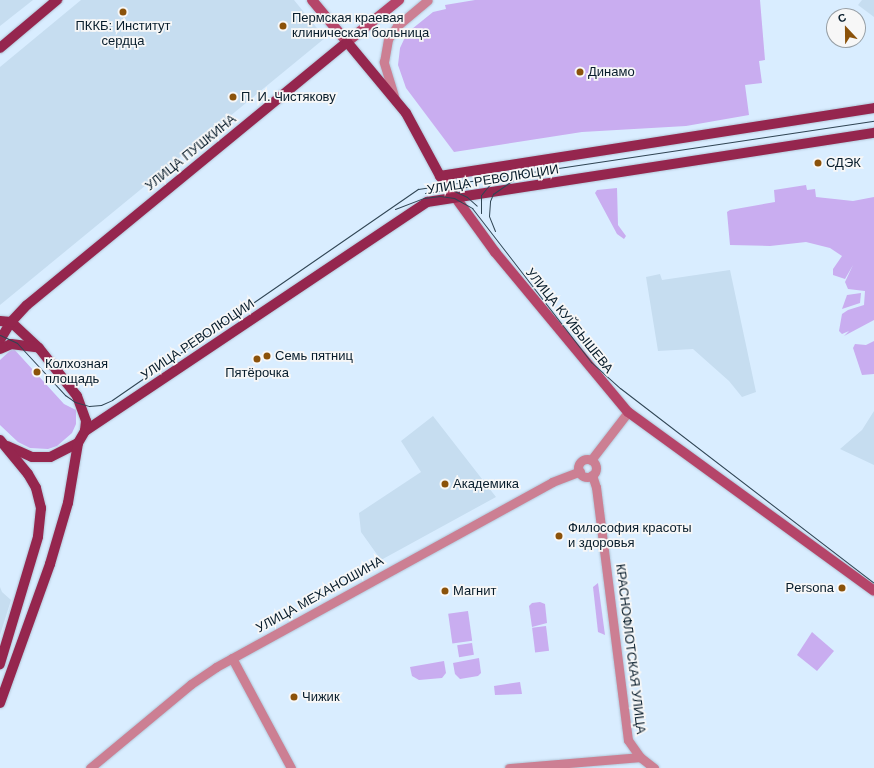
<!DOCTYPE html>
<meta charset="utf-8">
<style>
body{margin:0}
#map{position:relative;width:874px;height:768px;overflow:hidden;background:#d9edff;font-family:Helvetica,sans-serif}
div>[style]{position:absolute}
.built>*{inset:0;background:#c6ddf0}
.green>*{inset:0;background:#c9adf0;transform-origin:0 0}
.roads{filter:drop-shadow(0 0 1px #b3c7d9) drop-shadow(0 0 1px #b3c7d9)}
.minor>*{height:9px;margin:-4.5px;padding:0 4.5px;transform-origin:4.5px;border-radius:4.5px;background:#cc7f93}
.minor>.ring{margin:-4.5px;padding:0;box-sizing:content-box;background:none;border:9px solid #cc7f93;border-radius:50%}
.secondary>*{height:10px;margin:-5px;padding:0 5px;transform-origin:5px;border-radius:5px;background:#b54569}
.primary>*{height:10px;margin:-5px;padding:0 5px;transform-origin:5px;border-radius:5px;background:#95264e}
.tram>*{height:1px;margin:-0.5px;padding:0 0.5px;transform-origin:0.5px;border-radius:0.5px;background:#304554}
.dots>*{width:11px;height:11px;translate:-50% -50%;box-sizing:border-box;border:2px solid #f7f7f7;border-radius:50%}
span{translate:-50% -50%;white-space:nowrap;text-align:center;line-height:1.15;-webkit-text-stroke:3.5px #f7f7f7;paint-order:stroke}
.poi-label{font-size:13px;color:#071c2b}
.left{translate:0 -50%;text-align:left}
.right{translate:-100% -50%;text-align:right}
.street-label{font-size:13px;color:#071c2b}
.north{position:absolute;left:826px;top:8px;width:40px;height:40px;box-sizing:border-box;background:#f7f7f7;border:1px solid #979fa5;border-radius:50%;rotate:338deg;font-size:11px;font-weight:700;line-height:16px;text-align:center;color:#071c2b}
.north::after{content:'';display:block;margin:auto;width:14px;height:18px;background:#8b520a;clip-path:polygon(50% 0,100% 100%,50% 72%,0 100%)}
</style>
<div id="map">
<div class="built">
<div style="clip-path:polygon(0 0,33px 0,0 26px)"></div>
<div style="clip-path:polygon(81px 0,294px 0,325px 38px,0 305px,0 67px)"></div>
<div style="clip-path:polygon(862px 0,874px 0,874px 17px,858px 5px)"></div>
<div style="clip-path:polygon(730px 270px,756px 392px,742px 397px,729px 381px,693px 349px,658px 351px,646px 277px,660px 274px,662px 280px)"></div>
<div style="clip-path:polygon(874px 411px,874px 465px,840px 449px,862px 430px)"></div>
<div style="clip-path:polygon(433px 416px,496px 497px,381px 560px,361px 532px,359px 513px,421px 472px,401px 441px)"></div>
<div style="clip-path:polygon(0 587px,2px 592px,11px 600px,0 635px)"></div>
</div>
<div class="green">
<div style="clip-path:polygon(475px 0,760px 0,765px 60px,759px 61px,762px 83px,745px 85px,749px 115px,686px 126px,582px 132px,454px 152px,406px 88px,398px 65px,400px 48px,407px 33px,433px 12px,446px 9px,445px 5px)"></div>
<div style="clip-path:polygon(806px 185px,807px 190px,815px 189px,816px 197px,853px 201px,874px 197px,874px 320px,844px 336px,849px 331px,842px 334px,839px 331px,842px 314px,848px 310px,864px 305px,865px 291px,848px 289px,845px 282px,853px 265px,845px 279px,833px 275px,833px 269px,842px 256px,830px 248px,806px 242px,770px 246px,730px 245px,727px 212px,730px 210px,775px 202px,774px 190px)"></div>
<div style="clip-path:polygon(617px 188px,618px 225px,626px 236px,624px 239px,617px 234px,595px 193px,597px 190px)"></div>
<div style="clip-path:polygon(861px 293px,860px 303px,842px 309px,847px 295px)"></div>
<div style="clip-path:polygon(874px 341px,874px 374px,862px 375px,853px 348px,855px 344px,866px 345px)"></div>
<div style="clip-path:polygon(13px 348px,64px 404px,76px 410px,76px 424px,72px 433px,57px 446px,48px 449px,30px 448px,18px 442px,0 425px,0 360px)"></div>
<div style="clip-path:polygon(598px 583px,605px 635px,598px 632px,593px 587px)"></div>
<div style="clip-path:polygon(540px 602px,545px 604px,547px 623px,532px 627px,529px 606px,532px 603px)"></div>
<div style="left:468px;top:611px;width:30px;height:20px;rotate:82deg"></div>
<div style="left:546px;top:626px;width:25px;height:14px;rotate:83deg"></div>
<div style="clip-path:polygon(812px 632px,834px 651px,817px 671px,797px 655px)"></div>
<div style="left:472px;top:643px;width:12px;height:15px;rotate:81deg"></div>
<div style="clip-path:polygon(479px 658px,481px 673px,478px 676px,460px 679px,455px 674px,453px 663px)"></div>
<div style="clip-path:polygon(444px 661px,446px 673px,442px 678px,419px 680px,412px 676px,410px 667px)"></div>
<div style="clip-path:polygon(520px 682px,522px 694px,495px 695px,494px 686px)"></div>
</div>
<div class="roads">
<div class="minor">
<div style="left:395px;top:99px;width:39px;rotate:-107deg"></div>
<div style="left:384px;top:62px;width:23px;rotate:-80deg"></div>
<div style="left:388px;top:39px;width:16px;rotate:-55deg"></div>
<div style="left:397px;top:26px;width:40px;rotate:-40deg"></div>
<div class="ring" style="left:578px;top:459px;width:9px;height:9px"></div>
<div style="left:591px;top:460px;width:61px;rotate:-52.4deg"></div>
<div style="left:592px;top:475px;width:13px;rotate:72deg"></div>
<div style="left:596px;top:487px;width:255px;rotate:82.8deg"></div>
<div style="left:628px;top:740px;width:21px;rotate:55deg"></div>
<div style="left:640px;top:757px;width:18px;rotate:38deg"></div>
<div style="left:232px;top:658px;width:125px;rotate:61.8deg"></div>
<div style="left:90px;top:768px;width:131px;rotate:-39.7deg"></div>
<div style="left:191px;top:684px;width:30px;rotate:-34deg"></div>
<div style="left:216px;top:667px;width:384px;rotate:-28.8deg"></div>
<div style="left:552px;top:482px;width:30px;rotate:-21deg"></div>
<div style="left:509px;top:768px;width:131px;rotate:-4.8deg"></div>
</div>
<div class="secondary">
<div style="left:312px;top:0;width:55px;rotate:50.2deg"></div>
<div style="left:347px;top:42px;width:67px;rotate:-38.9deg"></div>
<div style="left:440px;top:176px;width:94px;rotate:54.1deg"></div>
<div style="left:495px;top:252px;width:208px;rotate:50.3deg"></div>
<div style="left:628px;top:412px;width:304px;rotate:36deg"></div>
</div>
<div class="primary">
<div style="left:0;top:48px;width:75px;rotate:-40.1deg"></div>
<div style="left:0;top:321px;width:11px;rotate:5deg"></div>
<div style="left:11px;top:322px;width:38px;rotate:43deg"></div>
<div style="left:39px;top:348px;width:61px;rotate:51.6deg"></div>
<div style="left:77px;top:396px;width:27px;rotate:70deg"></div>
<div style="left:86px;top:421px;width:10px;rotate:96deg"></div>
<div style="left:85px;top:431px;width:14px;rotate:120deg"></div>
<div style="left:78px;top:443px;width:31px;rotate:153deg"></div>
<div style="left:50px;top:457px;width:18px;rotate:180deg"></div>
<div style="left:32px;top:457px;width:27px;rotate:-156deg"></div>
<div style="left:0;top:340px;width:21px;rotate:-59deg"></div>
<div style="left:11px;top:322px;width:23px;rotate:-47deg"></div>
<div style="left:27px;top:305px;width:414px;rotate:-39.4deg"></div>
<div style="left:347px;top:42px;width:92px;rotate:50.3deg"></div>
<div style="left:406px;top:113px;width:72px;rotate:61.6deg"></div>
<div style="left:440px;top:176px;width:439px;rotate:-8.9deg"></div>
<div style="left:0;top:349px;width:12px;rotate:-24deg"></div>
<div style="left:11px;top:344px;width:26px;rotate:7deg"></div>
<div style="left:85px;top:431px;width:412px;rotate:-33.8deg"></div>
<div style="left:427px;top:202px;width:452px;rotate:-8.8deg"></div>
<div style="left:0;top:440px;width:44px;rotate:50.5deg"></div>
<div style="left:28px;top:474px;width:16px;rotate:60deg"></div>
<div style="left:36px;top:488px;width:21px;rotate:76deg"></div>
<div style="left:41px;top:508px;width:29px;rotate:96deg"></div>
<div style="left:38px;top:537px;width:133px;rotate:106.7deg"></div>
<div style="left:0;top:703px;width:148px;rotate:-70.2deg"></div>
<div style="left:50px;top:564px;width:64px;rotate:-73.6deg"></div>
<div style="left:68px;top:503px;width:61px;rotate:-80.5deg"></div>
</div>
</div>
<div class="tram">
<div style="left:450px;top:189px;width:19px;rotate:25deg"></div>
<div style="left:467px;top:197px;width:13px;rotate:42deg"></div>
<div style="left:425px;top:193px;width:42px;rotate:-8.1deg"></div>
<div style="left:395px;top:209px;width:31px;rotate:-21deg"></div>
<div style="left:424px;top:198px;width:16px;rotate:-7deg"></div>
<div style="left:440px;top:196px;width:14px;rotate:8deg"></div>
<div style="left:454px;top:198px;width:21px;rotate:29deg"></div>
<div style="left:472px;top:208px;width:195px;rotate:52.3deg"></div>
<div style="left:591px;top:362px;width:39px;rotate:42deg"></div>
<div style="left:620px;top:388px;width:320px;rotate:37.5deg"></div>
<div style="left:481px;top:213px;width:18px;rotate:-90deg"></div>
<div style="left:481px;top:195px;width:16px;rotate:-50deg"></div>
<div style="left:491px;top:183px;width:10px;rotate:-29deg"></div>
<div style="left:495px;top:231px;width:16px;rotate:-112deg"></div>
<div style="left:489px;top:216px;width:15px;rotate:-86deg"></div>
<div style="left:490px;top:201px;width:8px;rotate:-67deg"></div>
<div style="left:493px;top:194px;width:24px;rotate:-35deg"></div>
<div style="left:0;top:335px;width:19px;rotate:25deg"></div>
<div style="left:17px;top:343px;width:71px;rotate:47.3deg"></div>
<div style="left:65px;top:395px;width:12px;rotate:35deg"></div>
<div style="left:75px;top:402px;width:15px;rotate:16deg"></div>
<div style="left:89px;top:406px;width:12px;rotate:-5deg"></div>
<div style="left:101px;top:405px;width:12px;rotate:-24deg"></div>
<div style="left:112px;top:400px;width:372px;rotate:-34.6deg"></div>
<div style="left:418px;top:189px;width:461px;rotate:-8.5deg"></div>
</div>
<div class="dots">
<div style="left:123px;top:12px;background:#8b520a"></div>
<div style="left:283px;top:26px;background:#8b520a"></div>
<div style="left:580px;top:72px;background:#8b520a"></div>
<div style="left:233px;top:97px;background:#8b520a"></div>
<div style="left:818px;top:163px;background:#8b520a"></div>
<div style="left:267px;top:356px;background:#8b520a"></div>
<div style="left:257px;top:359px;background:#8b520a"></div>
<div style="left:37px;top:372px;background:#8b520a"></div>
<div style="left:445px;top:484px;background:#8b520a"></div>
<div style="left:559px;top:536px;background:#8b520a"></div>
<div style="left:842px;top:588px;background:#8b520a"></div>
<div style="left:445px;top:591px;background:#8b520a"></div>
<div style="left:294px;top:697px;background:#8b520a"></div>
</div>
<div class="poi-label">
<span class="left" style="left:292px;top:26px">Пермская краевая<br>клиническая больница</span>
<span style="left:123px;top:34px">ПККБ: Институт<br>сердца</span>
<span class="left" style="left:588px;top:72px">Динамо</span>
<span class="left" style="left:241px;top:97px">П. И. Чистякову</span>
<span class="left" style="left:826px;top:163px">СДЭК</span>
<span class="left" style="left:275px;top:356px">Семь пятниц</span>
<span class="left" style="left:45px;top:372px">Колхозная<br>площадь</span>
<span style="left:257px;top:373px">Пятёрочка</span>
<span class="left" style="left:453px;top:484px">Академика</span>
<span class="left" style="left:568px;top:536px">Философия красоты<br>и здоровья</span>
<span class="right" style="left:834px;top:588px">Persona</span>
<span class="left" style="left:453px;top:591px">Магнит</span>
<span class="left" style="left:302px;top:697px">Чижик</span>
</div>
<div class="street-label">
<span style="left:191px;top:153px;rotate:-39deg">УЛИЦА ПУШКИНА</span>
<span style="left:493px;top:180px;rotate:-9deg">УЛИЦА РЕВОЛЮЦИИ</span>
<span style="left:569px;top:321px;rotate:51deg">УЛИЦА КУЙБЫШЕВА</span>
<span style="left:198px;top:340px;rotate:-34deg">УЛИЦА РЕВОЛЮЦИИ</span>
<span style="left:320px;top:595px;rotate:-29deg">УЛИЦА МЕХАНОШИНА</span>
<span style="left:630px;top:649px;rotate:83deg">КРАСНОФЛОТСКАЯ УЛИЦА</span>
</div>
<div class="north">С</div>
</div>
